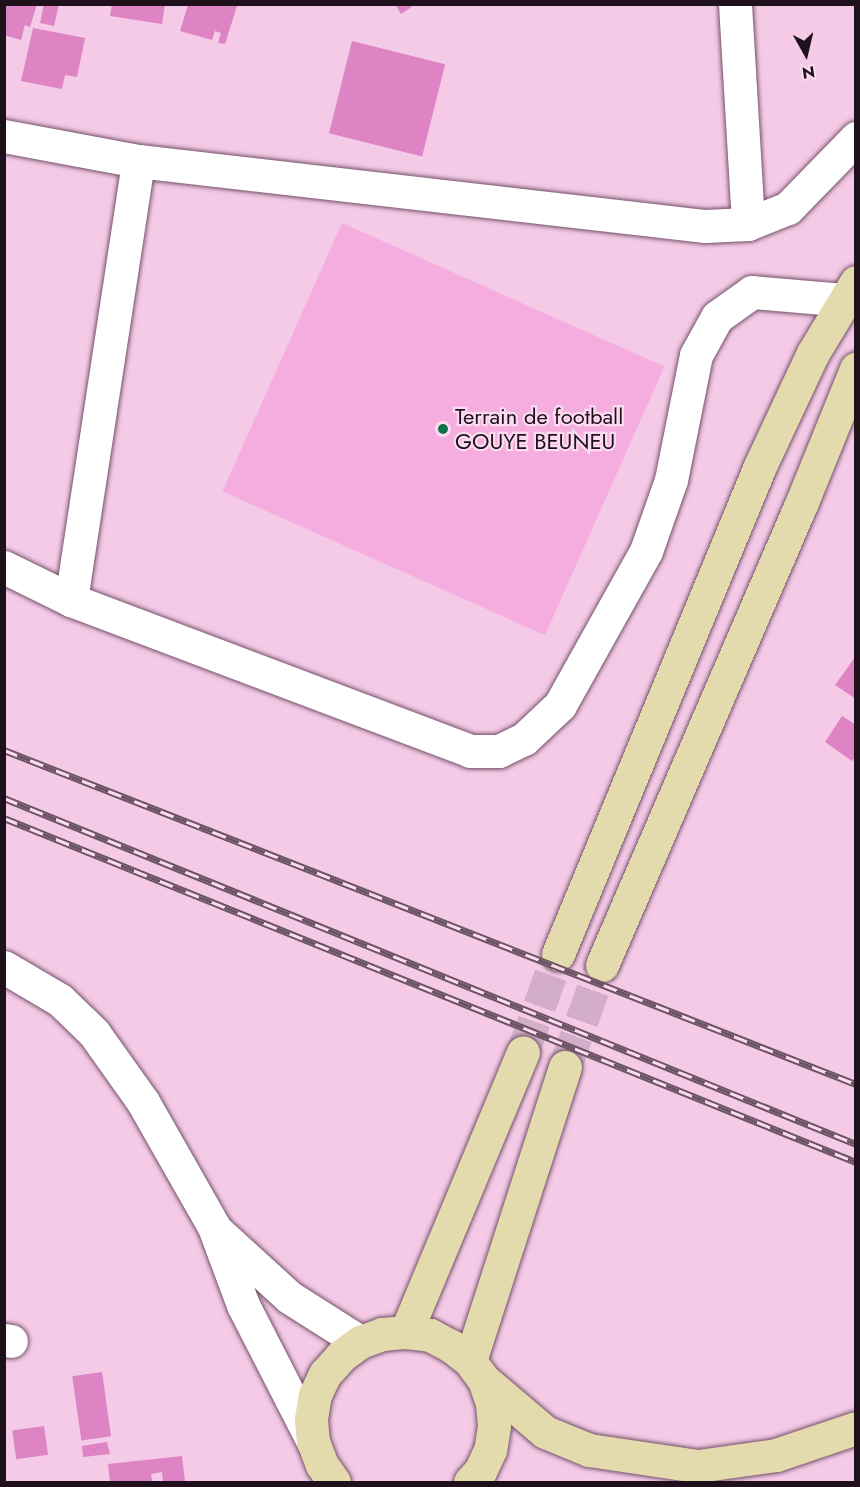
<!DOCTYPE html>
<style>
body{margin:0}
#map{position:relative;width:860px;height:1487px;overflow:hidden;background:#f4cae6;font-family:Jost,sans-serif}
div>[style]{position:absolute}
.green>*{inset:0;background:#f5addf;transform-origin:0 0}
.building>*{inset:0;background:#de83c4;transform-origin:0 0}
.major-tunnel>*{height:33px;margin-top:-16.5px;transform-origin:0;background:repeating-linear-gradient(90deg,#d4aec8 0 33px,transparent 0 49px)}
.roads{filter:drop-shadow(0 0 2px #745169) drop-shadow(0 0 2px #745169)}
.minor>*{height:33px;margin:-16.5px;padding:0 16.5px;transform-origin:16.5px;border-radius:16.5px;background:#fff}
.major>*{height:33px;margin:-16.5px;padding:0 16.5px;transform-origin:16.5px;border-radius:16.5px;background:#e3daae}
.rail>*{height:7px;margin-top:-3.5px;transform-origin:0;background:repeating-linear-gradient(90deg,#fcdaf1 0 14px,#6b5363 0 28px);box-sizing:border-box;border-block:2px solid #6b5363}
.dots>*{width:16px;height:16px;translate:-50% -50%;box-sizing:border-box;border:3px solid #fcdaf1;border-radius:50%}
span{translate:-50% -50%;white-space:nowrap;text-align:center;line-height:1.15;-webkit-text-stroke:4.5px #fcdaf1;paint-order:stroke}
.poi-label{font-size:22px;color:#1f111b}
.left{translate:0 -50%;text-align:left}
.frame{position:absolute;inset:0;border:6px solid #1f111b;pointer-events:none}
.north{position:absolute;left:776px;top:24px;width:60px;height:60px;-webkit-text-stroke:4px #fcdaf1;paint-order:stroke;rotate:172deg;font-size:16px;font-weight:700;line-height:24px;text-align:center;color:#1f111b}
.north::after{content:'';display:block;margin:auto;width:21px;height:27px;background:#1f111b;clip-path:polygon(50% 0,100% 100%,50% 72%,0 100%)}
</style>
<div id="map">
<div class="green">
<div style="left:342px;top:223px;width:353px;height:294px;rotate:24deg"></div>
</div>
<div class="building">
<div style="clip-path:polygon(4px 4px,37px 4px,30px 27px,25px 25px,21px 40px,4px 35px)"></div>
<div style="clip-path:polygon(44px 4px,59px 4px,54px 26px,40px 23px)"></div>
<div style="clip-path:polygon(112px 4px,165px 4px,162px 24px,110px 16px)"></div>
<div style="clip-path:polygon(395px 4px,416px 4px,401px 14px)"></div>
<div style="clip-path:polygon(188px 5px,237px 6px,225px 44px,218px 43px,221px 33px,215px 31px,212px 40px,180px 31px)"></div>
<div style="clip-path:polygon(33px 28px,85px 38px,77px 77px,65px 75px,62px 89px,21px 81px)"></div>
<div style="left:352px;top:41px;width:96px;height:95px;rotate:14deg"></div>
<div style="clip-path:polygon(856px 656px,856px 699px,835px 685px)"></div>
<div style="clip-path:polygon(842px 716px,856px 725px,856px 756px,852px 761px,825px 742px)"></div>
<div style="left:102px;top:1372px;width:65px;height:30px;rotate:82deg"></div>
<div style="left:44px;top:1426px;width:29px;height:32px;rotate:82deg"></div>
<div style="clip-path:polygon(107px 1442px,110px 1454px,83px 1457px,82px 1446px)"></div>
<div style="clip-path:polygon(182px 1456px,185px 1482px,163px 1482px,162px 1472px,151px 1474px,152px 1482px,110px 1482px,108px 1464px)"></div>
</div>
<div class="major-tunnel">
<div style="left:523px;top:1052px;width:104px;rotate:-70.3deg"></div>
<div style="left:565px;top:1067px;width:109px;rotate:-70.1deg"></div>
</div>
<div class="roads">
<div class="minor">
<div style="left:735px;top:4px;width:220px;rotate:86.6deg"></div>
<div style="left:4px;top:136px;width:136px;rotate:10.6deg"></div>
<div style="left:138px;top:161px;width:571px;rotate:6.54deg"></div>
<div style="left:705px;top:226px;width:43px;rotate:-2.7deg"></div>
<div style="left:748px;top:224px;width:43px;rotate:-21.8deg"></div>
<div style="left:788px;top:208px;width:98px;rotate:-45.8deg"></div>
<div style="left:4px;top:567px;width:75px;rotate:26.2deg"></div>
<div style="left:71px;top:600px;width:427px;rotate:20.7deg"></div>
<div style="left:470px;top:751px;width:29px"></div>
<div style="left:499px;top:751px;width:28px;rotate:-26deg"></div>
<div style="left:524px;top:739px;width:50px;rotate:-43.4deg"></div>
<div style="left:560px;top:705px;width:176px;rotate:-60.8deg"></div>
<div style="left:646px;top:551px;width:75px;rotate:-70.6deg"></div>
<div style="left:671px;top:480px;width:127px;rotate:-78.7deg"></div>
<div style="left:696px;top:355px;width:43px;rotate:-61.1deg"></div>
<div style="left:717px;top:317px;width:43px;rotate:-35.5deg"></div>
<div style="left:752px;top:292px;width:93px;rotate:4.9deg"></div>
<div style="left:71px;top:600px;width:444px;rotate:-81.3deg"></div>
<div style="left:4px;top:967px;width:65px;rotate:30.5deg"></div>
<div style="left:60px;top:1000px;width:47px;rotate:44.1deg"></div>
<div style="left:94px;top:1033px;width:85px;rotate:54.6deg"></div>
<div style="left:143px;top:1102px;width:144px;rotate:60.4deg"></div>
<div style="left:214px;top:1227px;width:83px;rotate:69.6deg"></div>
<div style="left:243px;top:1305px;width:154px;rotate:62.9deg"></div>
<div style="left:219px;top:1233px;width:95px;rotate:42.4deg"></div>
<div style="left:289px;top:1297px;width:84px;rotate:32.4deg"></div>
<div style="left:4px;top:1340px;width:7px;rotate:8deg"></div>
</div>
<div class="major">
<div style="left:558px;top:954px;width:528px;rotate:-67.51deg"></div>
<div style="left:760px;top:466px;width:125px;rotate:-64.9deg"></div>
<div style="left:813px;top:353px;width:83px;rotate:-58.8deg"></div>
<div style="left:602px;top:965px;width:504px;rotate:-66.64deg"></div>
<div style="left:802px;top:502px;width:144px;rotate:-67.9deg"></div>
<div style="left:406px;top:1332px;width:303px;rotate:-67.3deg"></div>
<div style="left:470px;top:1361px;width:309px;rotate:-72.1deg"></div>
<div style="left:484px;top:1380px;width:80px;rotate:40.4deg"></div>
<div style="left:545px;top:1432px;width:48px;rotate:22.2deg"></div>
<div style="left:589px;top:1450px;width:110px;rotate:8.4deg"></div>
<div style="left:698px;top:1466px;width:79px;rotate:-8deg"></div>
<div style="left:776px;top:1455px;width:84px;rotate:-18.6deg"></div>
<div style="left:334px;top:1482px;width:21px;rotate:-125deg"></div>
<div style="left:322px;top:1465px;width:25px;rotate:-111deg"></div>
<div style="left:313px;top:1442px;width:23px;rotate:-95deg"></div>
<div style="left:311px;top:1419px;width:24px;rotate:-81deg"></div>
<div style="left:315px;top:1395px;width:23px;rotate:-65deg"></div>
<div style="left:325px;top:1374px;width:24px;rotate:-48deg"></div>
<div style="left:341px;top:1356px;width:24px;rotate:-36deg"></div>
<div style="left:360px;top:1342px;width:23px;rotate:-20deg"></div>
<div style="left:382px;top:1334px;width:24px;rotate:-5deg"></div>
<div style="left:406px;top:1332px;width:24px;rotate:7deg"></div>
<div style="left:430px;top:1335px;width:24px;rotate:28deg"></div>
<div style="left:451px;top:1346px;width:24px;rotate:38deg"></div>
<div style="left:470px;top:1361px;width:24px;rotate:54deg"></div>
<div style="left:484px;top:1380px;width:24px;rotate:71deg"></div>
<div style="left:492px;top:1403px;width:23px;rotate:85deg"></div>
<div style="left:494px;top:1426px;width:24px;rotate:99deg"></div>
<div style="left:490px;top:1450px;width:23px;rotate:115deg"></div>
<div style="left:480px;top:1471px;width:15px;rotate:132deg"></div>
</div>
</div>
<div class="rail">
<div style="left:4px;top:750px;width:915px;rotate:21.41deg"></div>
<div style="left:4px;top:798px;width:920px;rotate:22.1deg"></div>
<div style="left:4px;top:818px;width:919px;rotate:21.99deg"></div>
</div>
<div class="dots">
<div style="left:443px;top:429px;background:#0f7147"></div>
</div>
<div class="poi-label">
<span class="left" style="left:455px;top:429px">Terrain de football<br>GOUYE BEUNEU</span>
</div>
<div class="frame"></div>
<div class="north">N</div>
</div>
